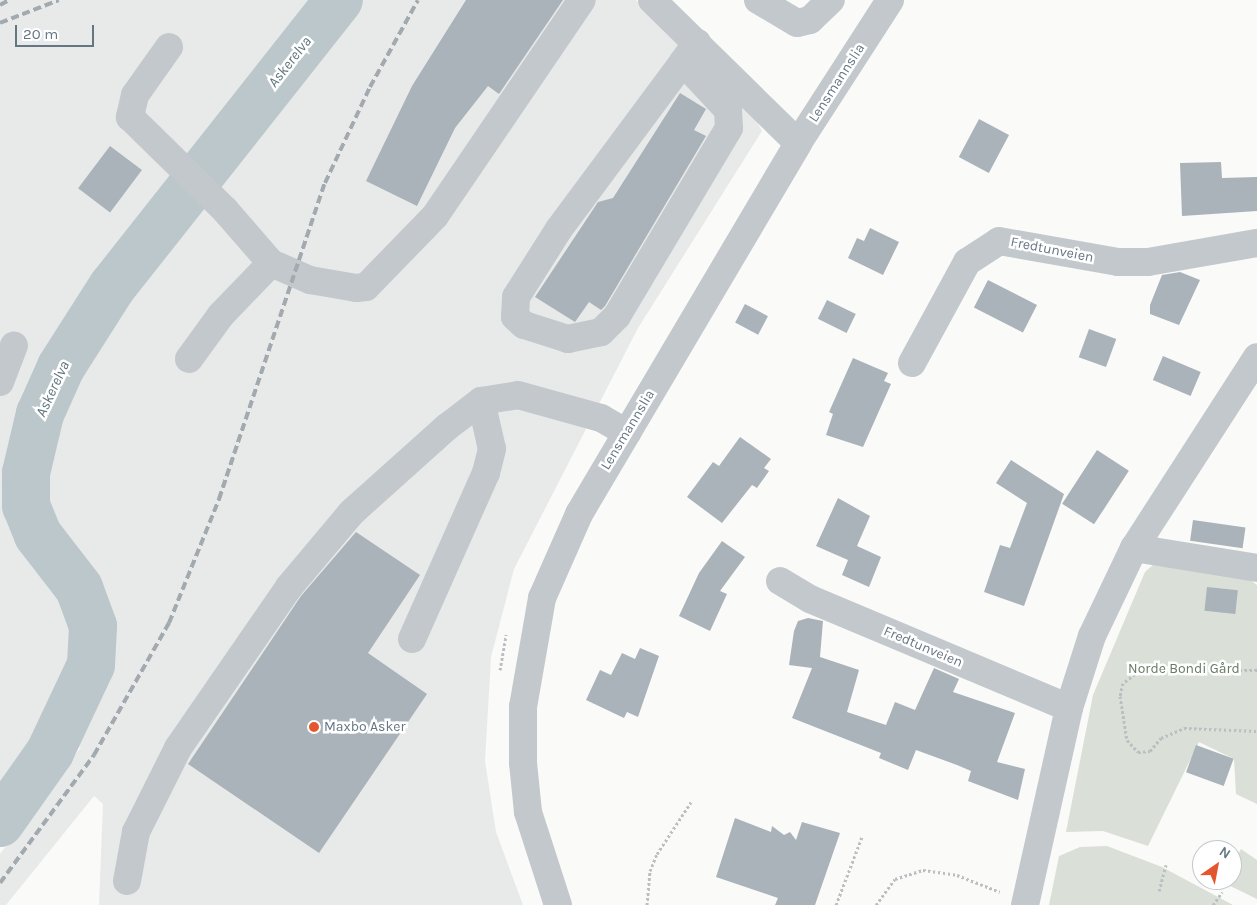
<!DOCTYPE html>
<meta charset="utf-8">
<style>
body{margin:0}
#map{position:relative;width:1257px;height:905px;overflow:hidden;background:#fafaf8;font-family:Karla,sans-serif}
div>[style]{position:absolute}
.built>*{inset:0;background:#e8e9e9}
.green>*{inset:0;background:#dadfd7}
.river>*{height:48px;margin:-24px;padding:0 24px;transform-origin:24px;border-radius:24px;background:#bbc7cb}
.building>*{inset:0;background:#aab3b9;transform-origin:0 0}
.path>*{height:3px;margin-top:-1.5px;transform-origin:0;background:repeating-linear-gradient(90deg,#bbbfc2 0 2.5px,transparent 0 5px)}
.minor>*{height:28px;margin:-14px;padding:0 14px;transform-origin:14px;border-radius:14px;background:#c3c8cc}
.rail>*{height:4px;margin-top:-2px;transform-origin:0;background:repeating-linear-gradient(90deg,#a2aab0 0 8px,transparent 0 12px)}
.dots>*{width:14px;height:14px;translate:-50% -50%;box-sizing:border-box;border:2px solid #fff;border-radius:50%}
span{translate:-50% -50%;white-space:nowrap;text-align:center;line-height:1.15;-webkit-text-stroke:5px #fff;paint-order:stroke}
.street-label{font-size:14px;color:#657683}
.park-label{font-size:14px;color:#687a64}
.poi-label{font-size:14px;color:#657683}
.left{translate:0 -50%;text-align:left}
.water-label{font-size:15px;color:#60757c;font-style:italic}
.north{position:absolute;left:1192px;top:840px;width:50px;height:50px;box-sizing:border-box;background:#fff;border:1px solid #c1c8cd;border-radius:50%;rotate:33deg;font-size:14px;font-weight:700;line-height:20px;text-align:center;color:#657683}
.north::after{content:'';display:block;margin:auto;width:18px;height:22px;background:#e4572e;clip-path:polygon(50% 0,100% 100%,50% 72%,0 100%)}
.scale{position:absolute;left:15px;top:25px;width:79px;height:22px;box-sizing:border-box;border:2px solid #657683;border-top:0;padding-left:6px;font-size:15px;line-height:18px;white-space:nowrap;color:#657683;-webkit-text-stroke:4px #fff;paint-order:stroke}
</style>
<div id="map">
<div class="built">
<div style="clip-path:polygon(0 0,636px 0,752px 113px,762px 131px,638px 328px,514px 569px,491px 657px,485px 761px,496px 832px,523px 905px,99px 905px,103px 804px,94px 796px,6px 905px,0 905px,0 854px,81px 747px,49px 753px,0 825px)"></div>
</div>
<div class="green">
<div style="clip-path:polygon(1154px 564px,1243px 575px,1257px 585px,1257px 804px,1236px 794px,1234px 759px,1199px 742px,1148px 846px,1103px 831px,1066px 832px,1093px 695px,1145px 572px)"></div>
<div style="clip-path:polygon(1107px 846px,1162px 867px,1233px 905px,1049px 905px,1059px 856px,1080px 847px)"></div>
<div style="clip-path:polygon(1241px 849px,1257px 860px,1257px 899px,1222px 882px,1232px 880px,1232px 865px)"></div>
</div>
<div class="river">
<div style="left:0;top:823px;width:87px;rotate:-54.8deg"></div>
<div style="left:50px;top:752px;width:96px;rotate:-64.8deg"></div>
<div style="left:91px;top:665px;width:39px;rotate:-87deg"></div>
<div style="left:93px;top:626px;width:40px;rotate:-110.2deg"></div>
<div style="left:79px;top:588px;width:67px;rotate:-127.7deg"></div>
<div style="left:38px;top:535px;width:31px;rotate:-112deg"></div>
<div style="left:26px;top:506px;width:33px;rotate:-90deg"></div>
<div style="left:26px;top:473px;width:61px;rotate:-76.7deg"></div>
<div style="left:40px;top:414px;width:51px;rotate:-65.9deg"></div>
<div style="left:61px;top:367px;width:95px;rotate:-57.5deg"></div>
<div style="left:112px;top:287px;width:366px;rotate:-51.7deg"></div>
</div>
<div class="building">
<div style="clip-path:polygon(466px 0,563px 0,499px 94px,488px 86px,455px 128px,417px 206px,366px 181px,412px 86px)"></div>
<div style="clip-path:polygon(680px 93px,706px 109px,694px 130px,706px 136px,605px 306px,601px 310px,589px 302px,575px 322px,535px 297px,598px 202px,613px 198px)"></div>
<div style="left:979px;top:119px;width:34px;height:43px;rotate:28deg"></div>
<div style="left:110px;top:146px;width:40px;height:53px;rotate:37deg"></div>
<div style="clip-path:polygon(1221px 162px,1222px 178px,1257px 177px,1257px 211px,1182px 216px,1180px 163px)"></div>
<div style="clip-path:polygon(870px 228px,899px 242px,883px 275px,848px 258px,857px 238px,864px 241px)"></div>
<div style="clip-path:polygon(1180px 272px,1200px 280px,1179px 325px,1150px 314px,1150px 305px,1162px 275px)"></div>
<div style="left:988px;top:280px;width:55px;height:31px;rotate:27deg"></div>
<div style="left:827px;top:300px;width:32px;height:21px;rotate:26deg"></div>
<div style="left:745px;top:304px;width:26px;height:21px;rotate:28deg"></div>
<div style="left:1089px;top:329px;width:29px;height:30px;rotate:20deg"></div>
<div style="left:1163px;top:356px;width:41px;height:26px;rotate:23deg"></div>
<div style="clip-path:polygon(853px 358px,888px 373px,884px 381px,891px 384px,863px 447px,826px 435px,833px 414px,829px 412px)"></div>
<div style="clip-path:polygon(740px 437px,771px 459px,764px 468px,769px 471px,757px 488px,752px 485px,722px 523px,687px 497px,713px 462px,719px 466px)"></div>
<div style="left:1097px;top:450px;width:38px;height:64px;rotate:33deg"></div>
<div style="clip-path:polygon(1011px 460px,1064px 494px,1024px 606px,984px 592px,1000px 545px,1010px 548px,1027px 503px,996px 483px)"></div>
<div style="clip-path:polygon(838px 498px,870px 516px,857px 546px,881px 557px,869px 587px,842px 575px,848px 560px,816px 546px)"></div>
<div style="left:1193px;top:520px;width:53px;height:21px;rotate:8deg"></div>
<div style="clip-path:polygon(356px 532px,420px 575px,368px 653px,427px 694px,319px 853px,188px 764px,301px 596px)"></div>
<div style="clip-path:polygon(722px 541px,745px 557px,720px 591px,727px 594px,710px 631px,679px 616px,699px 573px)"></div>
<div style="left:1207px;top:587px;width:31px;height:24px;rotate:6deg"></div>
<div style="clip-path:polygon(808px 618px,823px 621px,820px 657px,859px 670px,847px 712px,886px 725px,895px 702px,915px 710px,934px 668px,959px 679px,953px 692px,1015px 713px,997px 762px,1025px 769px,1018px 800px,968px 781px,971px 771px,957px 765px,916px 750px,908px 770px,879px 758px,881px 753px,792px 718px,812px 668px,789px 665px,794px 631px,798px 621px)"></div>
<div style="clip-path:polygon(640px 648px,659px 656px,638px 717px,627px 712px,624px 718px,586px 700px,600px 670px,611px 675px,622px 653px,635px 659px)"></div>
<div style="left:1196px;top:745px;width:40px;height:29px;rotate:20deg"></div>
<div style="clip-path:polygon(735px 818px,771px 832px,772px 826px,784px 835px,790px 832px,796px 840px,802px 822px,840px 833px,815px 905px,775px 905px,778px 898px,716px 877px)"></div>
</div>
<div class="path">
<div style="left:500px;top:670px;width:36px;rotate:-80deg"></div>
<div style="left:1257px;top:670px;width:118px;rotate:179.5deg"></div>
<div style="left:1139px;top:671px;width:20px;rotate:143deg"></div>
<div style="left:1123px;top:683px;width:13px;rotate:103deg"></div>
<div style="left:1120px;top:696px;width:45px;rotate:81deg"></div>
<div style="left:1127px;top:740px;width:16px;rotate:47deg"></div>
<div style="left:1138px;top:752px;width:12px;rotate:-5deg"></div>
<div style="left:1150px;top:751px;width:17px;rotate:-50deg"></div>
<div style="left:1161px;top:738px;width:25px;rotate:-23deg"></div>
<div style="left:1184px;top:728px;width:73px;rotate:2.4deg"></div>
<div style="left:1159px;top:891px;width:27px;rotate:-75deg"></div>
<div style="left:647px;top:905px;width:34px;rotate:-85deg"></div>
<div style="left:650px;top:871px;width:18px;rotate:-68deg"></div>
<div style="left:657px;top:854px;width:62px;rotate:-56.8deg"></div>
<div style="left:836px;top:905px;width:73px;rotate:-69.1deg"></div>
<div style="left:876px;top:905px;width:32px;rotate:-54deg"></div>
<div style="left:895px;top:879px;width:29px;rotate:-18deg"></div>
<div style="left:923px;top:870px;width:34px;rotate:8deg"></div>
<div style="left:957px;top:875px;width:46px;rotate:21.6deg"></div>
<div style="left:1213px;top:905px;width:16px;rotate:-55deg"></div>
</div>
<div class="minor">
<div style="left:652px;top:0;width:204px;rotate:44.4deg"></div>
<div style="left:758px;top:0;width:45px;rotate:30.5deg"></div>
<div style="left:797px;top:23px;width:13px;rotate:-13deg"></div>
<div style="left:810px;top:20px;width:29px;rotate:-44deg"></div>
<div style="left:169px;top:47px;width:59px;rotate:125.3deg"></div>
<div style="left:135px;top:95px;width:23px;rotate:103deg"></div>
<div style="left:130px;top:117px;width:133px;rotate:44.4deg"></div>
<div style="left:225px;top:210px;width:70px;rotate:49deg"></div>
<div style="left:271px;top:263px;width:43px;rotate:23.6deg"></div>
<div style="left:310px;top:280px;width:47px;rotate:9.9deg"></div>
<div style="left:356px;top:288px;width:10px;rotate:-6deg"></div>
<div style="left:366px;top:287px;width:99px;rotate:-45.8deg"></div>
<div style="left:435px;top:216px;width:261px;rotate:-55.8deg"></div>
<div style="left:683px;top:62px;width:66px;rotate:46.8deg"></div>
<div style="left:728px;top:110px;width:18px;rotate:87deg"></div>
<div style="left:729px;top:128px;width:219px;rotate:120.8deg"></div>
<div style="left:617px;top:316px;width:23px;rotate:135deg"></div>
<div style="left:601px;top:332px;width:34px;rotate:168deg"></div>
<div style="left:568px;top:339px;width:46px;rotate:-162.3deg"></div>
<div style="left:524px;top:325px;width:12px;rotate:-138deg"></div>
<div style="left:515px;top:317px;width:20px;rotate:-87deg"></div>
<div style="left:516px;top:297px;width:80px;rotate:-57.7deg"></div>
<div style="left:559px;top:229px;width:208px;rotate:-53.4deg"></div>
<div style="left:683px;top:62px;width:24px;rotate:-54deg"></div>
<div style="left:189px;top:359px;width:54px;rotate:-54deg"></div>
<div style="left:221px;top:315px;width:72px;rotate:-46.1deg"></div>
<div style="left:912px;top:363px;width:115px;rotate:-61.4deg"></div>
<div style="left:967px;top:262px;width:38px;rotate:-33deg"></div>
<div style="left:999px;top:241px;width:121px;rotate:10deg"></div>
<div style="left:1118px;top:262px;width:30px"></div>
<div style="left:1148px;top:262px;width:111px;rotate:-9.9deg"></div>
<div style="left:0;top:382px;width:39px;rotate:-69deg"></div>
<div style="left:1134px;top:548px;width:125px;rotate:9.2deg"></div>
<div style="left:780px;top:581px;width:35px;rotate:31deg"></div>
<div style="left:810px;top:599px;width:281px;rotate:22.8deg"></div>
<div style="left:412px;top:639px;width:182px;rotate:-66deg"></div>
<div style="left:486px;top:473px;width:25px;rotate:-76deg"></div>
<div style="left:492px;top:449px;width:49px;rotate:-102.9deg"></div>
<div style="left:127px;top:881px;width:50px;rotate:-79.6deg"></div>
<div style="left:136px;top:832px;width:94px;rotate:-63.4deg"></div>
<div style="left:178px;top:748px;width:196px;rotate:-55.4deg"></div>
<div style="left:289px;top:587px;width:97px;rotate:-50deg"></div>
<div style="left:351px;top:513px;width:129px;rotate:-41.9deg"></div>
<div style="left:447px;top:427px;width:43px;rotate:-37.4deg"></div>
<div style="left:481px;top:401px;width:37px;rotate:-9deg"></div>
<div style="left:518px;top:395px;width:86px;rotate:15.5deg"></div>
<div style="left:601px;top:418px;width:30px;rotate:30deg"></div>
<div style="left:558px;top:905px;width:98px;rotate:-107.9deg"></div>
<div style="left:528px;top:812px;width:49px;rotate:-95.8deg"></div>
<div style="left:523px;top:763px;width:56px;rotate:-90deg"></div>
<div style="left:523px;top:707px;width:111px;rotate:-80.1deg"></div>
<div style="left:542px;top:598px;width:92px;rotate:-66.2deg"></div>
<div style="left:579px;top:514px;width:431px;rotate:-59.4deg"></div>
<div style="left:798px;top:143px;width:170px;rotate:-57.2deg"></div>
<div style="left:1025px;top:905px;width:202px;rotate:-77.4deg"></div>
<div style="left:1069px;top:708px;width:76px;rotate:-72.3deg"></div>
<div style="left:1092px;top:636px;width:98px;rotate:-64.5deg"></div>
<div style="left:1134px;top:548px;width:227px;rotate:-57.2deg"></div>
</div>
<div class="rail">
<div style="left:0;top:5px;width:10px;rotate:-29deg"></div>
<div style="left:0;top:23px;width:63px;rotate:-21.3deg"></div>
<div style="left:0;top:883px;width:159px;rotate:-53.7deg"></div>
<div style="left:94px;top:755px;width:152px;rotate:-60.4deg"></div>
<div style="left:169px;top:623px;width:134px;rotate:-68deg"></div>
<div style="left:219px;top:499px;width:333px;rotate:-71.5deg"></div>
<div style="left:325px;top:183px;width:106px;rotate:-64.9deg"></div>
<div style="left:370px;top:87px;width:99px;rotate:-61.1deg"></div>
</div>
<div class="dots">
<div style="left:314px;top:727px;background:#e4572e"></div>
</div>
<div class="street-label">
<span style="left:837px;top:83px;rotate:-57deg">Lensmannslia</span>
<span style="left:1052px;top:250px;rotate:11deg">Fredtunveien</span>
<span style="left:628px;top:430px;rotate:-59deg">Lensmannslia</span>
<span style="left:923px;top:647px;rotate:23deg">Fredtunveien</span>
</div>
<div class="park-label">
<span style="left:1184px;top:669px">Norde Bondi Gård</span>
</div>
<div class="poi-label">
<span class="left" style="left:324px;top:727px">Maxbo Asker</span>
</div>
<div class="water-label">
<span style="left:290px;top:62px;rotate:-52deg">Askerelva</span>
<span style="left:53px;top:389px;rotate:-65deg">Askerelva</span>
</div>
<div class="north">N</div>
<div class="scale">20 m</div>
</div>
